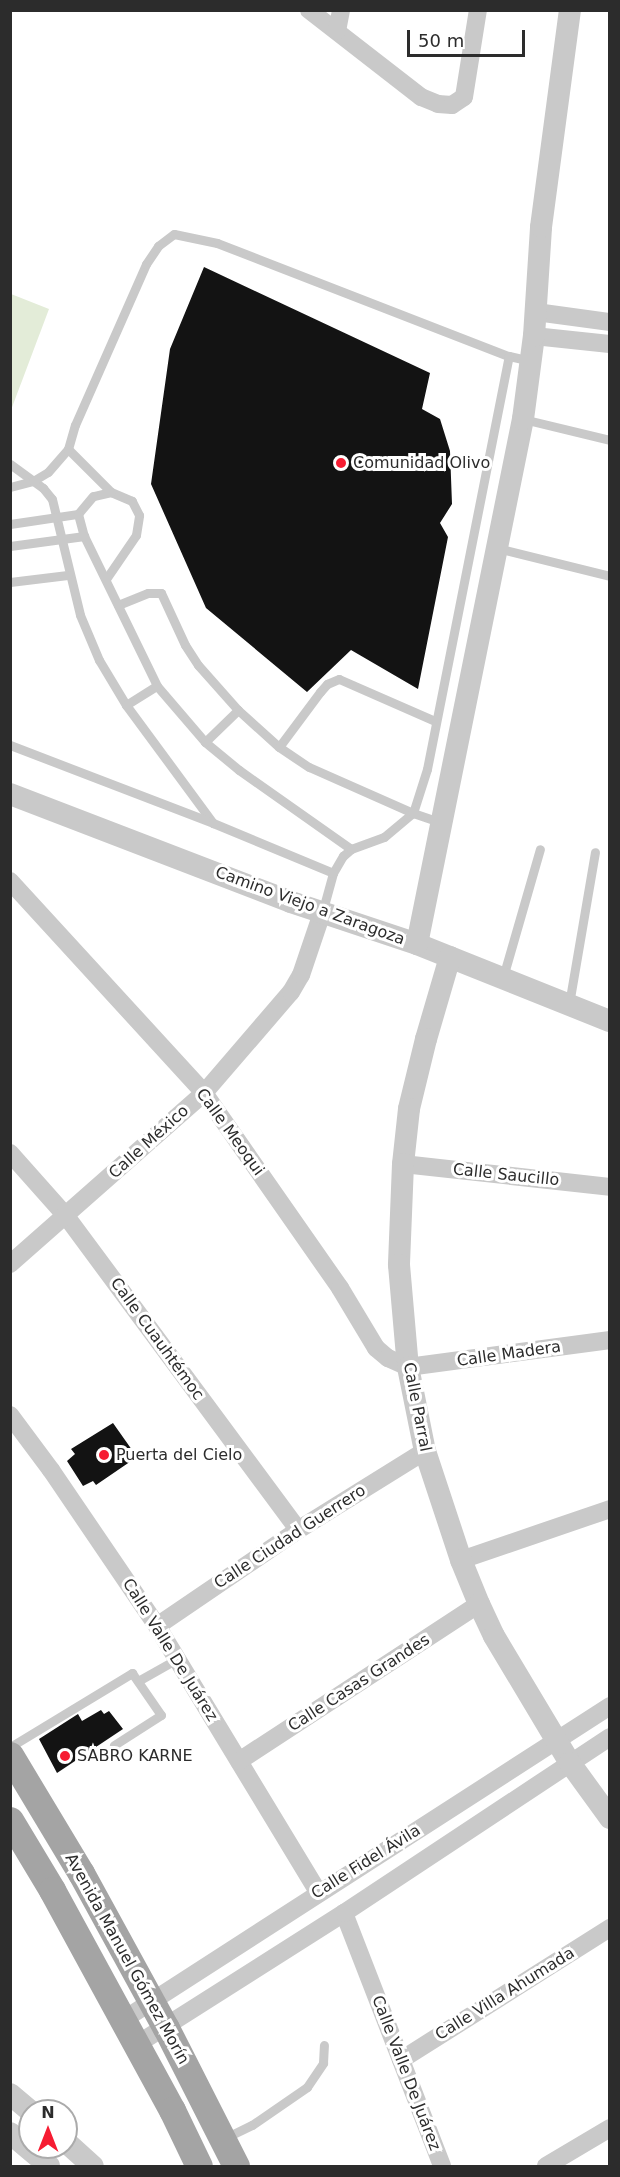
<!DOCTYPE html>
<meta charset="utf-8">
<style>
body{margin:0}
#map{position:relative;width:620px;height:2177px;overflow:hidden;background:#fff;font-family:"DejaVu Sans",sans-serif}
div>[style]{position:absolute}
.green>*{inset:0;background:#e3ecd8}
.building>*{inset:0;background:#131313}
.service>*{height:9px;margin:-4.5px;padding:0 4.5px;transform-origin:4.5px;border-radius:4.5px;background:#c9c9c9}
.minor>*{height:18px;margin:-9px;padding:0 9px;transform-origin:9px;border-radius:9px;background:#c9c9c9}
.tertiary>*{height:22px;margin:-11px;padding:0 11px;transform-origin:11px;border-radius:11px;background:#c9c9c9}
.primary>*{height:27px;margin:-13.5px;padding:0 13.5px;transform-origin:13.5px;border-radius:13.5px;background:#a4a4a4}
.dots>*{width:16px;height:16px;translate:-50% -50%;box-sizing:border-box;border:3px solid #fff;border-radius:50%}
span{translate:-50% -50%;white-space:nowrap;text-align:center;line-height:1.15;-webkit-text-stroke:6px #fff;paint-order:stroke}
.poi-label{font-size:16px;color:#2c2c2c}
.left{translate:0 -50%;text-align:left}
.street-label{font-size:16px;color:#2c2c2c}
.frame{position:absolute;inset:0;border:12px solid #2c2c2c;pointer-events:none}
.north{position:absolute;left:18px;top:2099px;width:60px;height:60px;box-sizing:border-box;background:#fff;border:2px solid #ababab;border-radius:50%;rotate:0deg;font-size:16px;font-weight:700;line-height:24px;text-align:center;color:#2c2c2c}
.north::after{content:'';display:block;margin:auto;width:21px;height:27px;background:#f61c32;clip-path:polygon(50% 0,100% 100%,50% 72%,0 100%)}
.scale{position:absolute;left:407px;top:30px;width:118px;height:27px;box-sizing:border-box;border:3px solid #2c2c2c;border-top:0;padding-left:8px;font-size:18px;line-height:21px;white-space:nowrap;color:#2c2c2c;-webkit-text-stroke:4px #fff;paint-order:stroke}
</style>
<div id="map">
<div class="green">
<div style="clip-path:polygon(11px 294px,49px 309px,11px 410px,10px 294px)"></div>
</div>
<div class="building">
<div style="clip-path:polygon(204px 267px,430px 373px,422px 409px,440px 419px,450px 451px,452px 504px,440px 523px,448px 537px,418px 689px,351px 650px,307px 692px,206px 608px,151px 484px,170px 349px)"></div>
<div style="clip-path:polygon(113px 1423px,137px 1457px,96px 1485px,93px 1481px,83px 1486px,67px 1461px,75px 1454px,71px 1449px)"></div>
<div style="clip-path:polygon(101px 1710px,104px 1714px,109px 1711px,123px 1729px,57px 1773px,39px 1739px,78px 1714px,82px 1721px)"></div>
</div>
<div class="service">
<div style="left:523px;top:419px;width:89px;rotate:13.6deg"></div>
<div style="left:68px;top:449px;width:61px;rotate:45deg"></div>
<div style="left:10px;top:464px;width:41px;rotate:36deg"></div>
<div style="left:43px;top:488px;width:14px;rotate:51deg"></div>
<div style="left:52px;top:499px;width:119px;rotate:76.4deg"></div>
<div style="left:80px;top:615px;width:49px;rotate:67.1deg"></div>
<div style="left:99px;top:660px;width:52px;rotate:59deg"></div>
<div style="left:126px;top:705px;width:147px;rotate:53.6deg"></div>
<div style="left:10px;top:487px;width:24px;rotate:-15deg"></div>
<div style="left:33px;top:481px;width:17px;rotate:-31deg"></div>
<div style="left:48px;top:472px;width:30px;rotate:-49deg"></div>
<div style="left:68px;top:449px;width:25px;rotate:-74deg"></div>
<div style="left:75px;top:425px;width:176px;rotate:-66.2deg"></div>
<div style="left:146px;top:264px;width:22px;rotate:-56deg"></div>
<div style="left:158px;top:246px;width:20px;rotate:-37deg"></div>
<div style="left:174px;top:234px;width:44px;rotate:11.8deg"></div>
<div style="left:217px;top:243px;width:313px;rotate:21.2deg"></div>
<div style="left:509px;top:356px;width:22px;rotate:13deg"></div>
<div style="left:10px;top:524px;width:69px;rotate:-8.4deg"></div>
<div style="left:10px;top:546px;width:75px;rotate:-7.7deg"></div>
<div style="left:497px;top:548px;width:116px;rotate:13.9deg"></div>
<div style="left:106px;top:579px;width:53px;rotate:-55.7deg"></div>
<div style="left:136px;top:535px;width:20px;rotate:-81deg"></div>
<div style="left:139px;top:515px;width:16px;rotate:-117deg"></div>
<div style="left:132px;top:501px;width:23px;rotate:-157deg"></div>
<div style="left:111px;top:492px;width:18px;rotate:167deg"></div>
<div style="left:93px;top:496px;width:23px;rotate:130deg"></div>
<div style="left:78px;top:514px;width:23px;rotate:75deg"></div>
<div style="left:84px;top:536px;width:167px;rotate:64deg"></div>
<div style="left:157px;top:686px;width:74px;rotate:49.4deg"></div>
<div style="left:205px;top:742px;width:44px;rotate:39.5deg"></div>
<div style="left:239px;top:770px;width:137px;rotate:35.2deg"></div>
<div style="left:10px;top:582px;width:58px;rotate:-6.9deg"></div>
<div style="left:118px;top:605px;width:32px;rotate:-22deg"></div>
<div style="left:148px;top:593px;width:13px"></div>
<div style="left:161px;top:593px;width:57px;rotate:65.2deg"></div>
<div style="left:185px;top:645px;width:24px;rotate:57deg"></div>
<div style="left:198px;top:665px;width:60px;rotate:48.4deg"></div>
<div style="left:238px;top:710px;width:55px;rotate:42.1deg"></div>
<div style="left:279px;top:747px;width:36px;rotate:34deg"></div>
<div style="left:309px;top:767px;width:114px;rotate:23.9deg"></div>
<div style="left:413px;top:813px;width:31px;rotate:19deg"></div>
<div style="left:126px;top:705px;width:36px;rotate:-32deg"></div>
<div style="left:205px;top:742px;width:46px;rotate:-44.1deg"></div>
<div style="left:10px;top:745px;width:217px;rotate:21deg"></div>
<div style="left:213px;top:823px;width:130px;rotate:22.6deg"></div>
<div style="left:279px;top:747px;width:69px;rotate:-53.3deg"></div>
<div style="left:320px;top:692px;width:11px;rotate:-49deg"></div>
<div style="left:327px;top:684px;width:13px;rotate:-23deg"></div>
<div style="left:339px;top:679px;width:105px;rotate:23.6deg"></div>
<div style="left:322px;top:913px;width:41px;rotate:-74.6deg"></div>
<div style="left:333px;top:873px;width:20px;rotate:-60deg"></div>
<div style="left:343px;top:856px;width:11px;rotate:-41deg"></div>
<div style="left:351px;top:849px;width:35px;rotate:-20deg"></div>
<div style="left:384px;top:837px;width:38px;rotate:-40deg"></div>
<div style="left:413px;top:813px;width:46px;rotate:-72.3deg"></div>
<div style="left:427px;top:769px;width:421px;rotate:-78.8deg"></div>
<div style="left:503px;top:977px;width:133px;rotate:-73.9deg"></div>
<div style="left:569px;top:1004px;width:154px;rotate:-80.3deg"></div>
<div style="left:138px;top:1681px;width:45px;rotate:-29.4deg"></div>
<div style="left:10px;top:1747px;width:143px;rotate:-31.2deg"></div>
<div style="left:132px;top:1673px;width:51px;rotate:55.4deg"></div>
<div style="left:161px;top:1715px;width:56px;rotate:147.4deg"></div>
<div style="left:225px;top:2138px;width:30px;rotate:-26deg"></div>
<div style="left:252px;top:2125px;width:67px;rotate:-34.6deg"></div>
<div style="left:307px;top:2087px;width:29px;rotate:-56deg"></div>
<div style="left:323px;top:2063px;width:18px;rotate:-87deg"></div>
</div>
<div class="minor">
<div style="left:309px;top:10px;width:142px;rotate:37.8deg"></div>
<div style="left:421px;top:97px;width:18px;rotate:22deg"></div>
<div style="left:438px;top:104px;width:14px;rotate:4deg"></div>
<div style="left:452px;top:105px;width:14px;rotate:-34deg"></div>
<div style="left:464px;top:97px;width:88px;rotate:-80.9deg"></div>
<div style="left:337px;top:31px;width:21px;rotate:-79deg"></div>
<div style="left:536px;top:312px;width:75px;rotate:7.7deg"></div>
<div style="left:534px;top:336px;width:76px;rotate:6deg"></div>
<div style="left:10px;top:881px;width:287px;rotate:47.5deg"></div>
<div style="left:204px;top:1093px;width:238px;rotate:55.1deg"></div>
<div style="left:340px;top:1288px;width:70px;rotate:59deg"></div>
<div style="left:376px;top:1348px;width:16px;rotate:40deg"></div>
<div style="left:388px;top:1358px;width:22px;rotate:24deg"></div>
<div style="left:408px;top:1367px;width:204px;rotate:-7.6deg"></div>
<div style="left:10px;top:1153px;width:84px;rotate:48.4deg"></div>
<div style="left:66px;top:1216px;width:390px;rotate:53.5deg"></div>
<div style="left:403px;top:1164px;width:208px;rotate:6.3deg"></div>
<div style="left:10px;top:1264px;width:259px;rotate:-41.4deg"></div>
<div style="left:204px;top:1093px;width:133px;rotate:-49.3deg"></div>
<div style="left:291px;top:992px;width:20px;rotate:-60deg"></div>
<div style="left:301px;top:975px;width:65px;rotate:-71.3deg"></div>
<div style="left:10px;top:1415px;width:69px;rotate:53.3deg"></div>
<div style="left:51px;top:1470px;width:189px;rotate:55.8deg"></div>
<div style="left:157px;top:1626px;width:311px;rotate:58.8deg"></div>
<div style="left:461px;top:1560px;width:157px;rotate:-18.9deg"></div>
<div style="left:157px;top:1626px;width:171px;rotate:-34.2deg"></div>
<div style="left:298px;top:1530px;width:150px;rotate:-31.9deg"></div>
<div style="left:239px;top:1761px;width:287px;rotate:-33.2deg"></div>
<div style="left:344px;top:1913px;width:271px;rotate:68.8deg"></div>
<div style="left:123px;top:2020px;width:579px;rotate:-32.81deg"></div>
<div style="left:136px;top:2045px;width:246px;rotate:-32.4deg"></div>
<div style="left:344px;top:1913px;width:319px;rotate:-33.5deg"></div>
<div style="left:401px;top:2060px;width:247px;rotate:-32.3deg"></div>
<div style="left:546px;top:2166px;width:74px;rotate:-30.7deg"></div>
</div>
<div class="tertiary">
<div style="left:10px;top:794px;width:301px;rotate:21deg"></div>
<div style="left:291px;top:902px;width:133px;rotate:18.4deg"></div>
<div style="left:417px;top:944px;width:208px;rotate:21.8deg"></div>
<div style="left:417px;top:944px;width:536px;rotate:-78.59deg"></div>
<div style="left:523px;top:419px;width:84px;rotate:-82.5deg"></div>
<div style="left:534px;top:336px;width:109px;rotate:-86.3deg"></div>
<div style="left:541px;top:227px;width:219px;rotate:-82.4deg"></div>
<div style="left:450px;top:957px;width:85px;rotate:106.3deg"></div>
<div style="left:426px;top:1039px;width:72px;rotate:103.7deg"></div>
<div style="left:409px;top:1109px;width:55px;rotate:96.2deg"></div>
<div style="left:403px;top:1164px;width:101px;rotate:92.3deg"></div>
<div style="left:399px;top:1265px;width:102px;rotate:85deg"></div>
<div style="left:408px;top:1367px;width:86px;rotate:78.6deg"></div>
<div style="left:425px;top:1451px;width:115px;rotate:71.7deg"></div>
<div style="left:461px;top:1560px;width:48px;rotate:67.8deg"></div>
<div style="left:479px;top:1604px;width:35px;rotate:65deg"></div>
<div style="left:494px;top:1636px;width:148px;rotate:59.1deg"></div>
<div style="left:570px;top:1763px;width:68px;rotate:54deg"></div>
<div style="left:10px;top:2094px;width:26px;rotate:40deg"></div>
<div style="left:10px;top:2133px;width:51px;rotate:40.2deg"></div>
<div style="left:66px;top:2142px;width:36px;rotate:42deg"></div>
</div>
<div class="primary">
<div style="left:10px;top:1755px;width:138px;rotate:59deg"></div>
<div style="left:81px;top:1873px;width:177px;rotate:61.3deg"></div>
<div style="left:166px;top:2028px;width:155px;rotate:63.1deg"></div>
<div style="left:10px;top:1820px;width:82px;rotate:59deg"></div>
<div style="left:52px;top:1890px;width:251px;rotate:61.4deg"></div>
<div style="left:172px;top:2110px;width:62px;rotate:64.3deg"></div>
</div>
<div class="dots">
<div style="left:341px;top:463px;background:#f61c32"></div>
<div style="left:104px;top:1455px;background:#f61c32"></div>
<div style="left:65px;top:1756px;background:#f61c32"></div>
</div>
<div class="poi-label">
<span class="left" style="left:353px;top:463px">Comunidad Olivo</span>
<span class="left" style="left:116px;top:1455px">Puerta del Cielo</span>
<span class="left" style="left:77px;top:1756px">SABRO KARNE</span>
</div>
<div class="street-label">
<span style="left:310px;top:906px;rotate:20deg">Camino Viejo a Zaragoza</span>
<span style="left:230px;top:1132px;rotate:54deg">Calle Meoqui</span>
<span style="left:149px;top:1142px;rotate:-42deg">Calle México</span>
<span style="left:506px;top:1175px;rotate:6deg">Calle Saucillo</span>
<span style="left:157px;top:1339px;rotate:54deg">Calle Cuauhtémoc</span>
<span style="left:509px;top:1354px;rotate:-8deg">Calle Madera</span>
<span style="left:417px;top:1407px;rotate:79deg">Calle Parral</span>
<span style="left:290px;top:1537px;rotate:-33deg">Calle Ciudad Guerrero</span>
<span style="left:170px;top:1650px;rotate:58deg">Calle Valle De Juárez</span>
<span style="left:359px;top:1683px;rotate:-33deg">Calle Casas Grandes</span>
<span style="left:366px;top:1862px;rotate:-32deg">Calle Fidel Ávila</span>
<span style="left:127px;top:1959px;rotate:61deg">Avenida Manuel Gómez Morín</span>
<span style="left:505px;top:1994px;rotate:-32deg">Calle Villa Ahumada</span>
<span style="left:406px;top:2073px;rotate:69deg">Calle Valle De Juárez</span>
</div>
<div class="frame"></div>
<div class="north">N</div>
<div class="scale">50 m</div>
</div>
